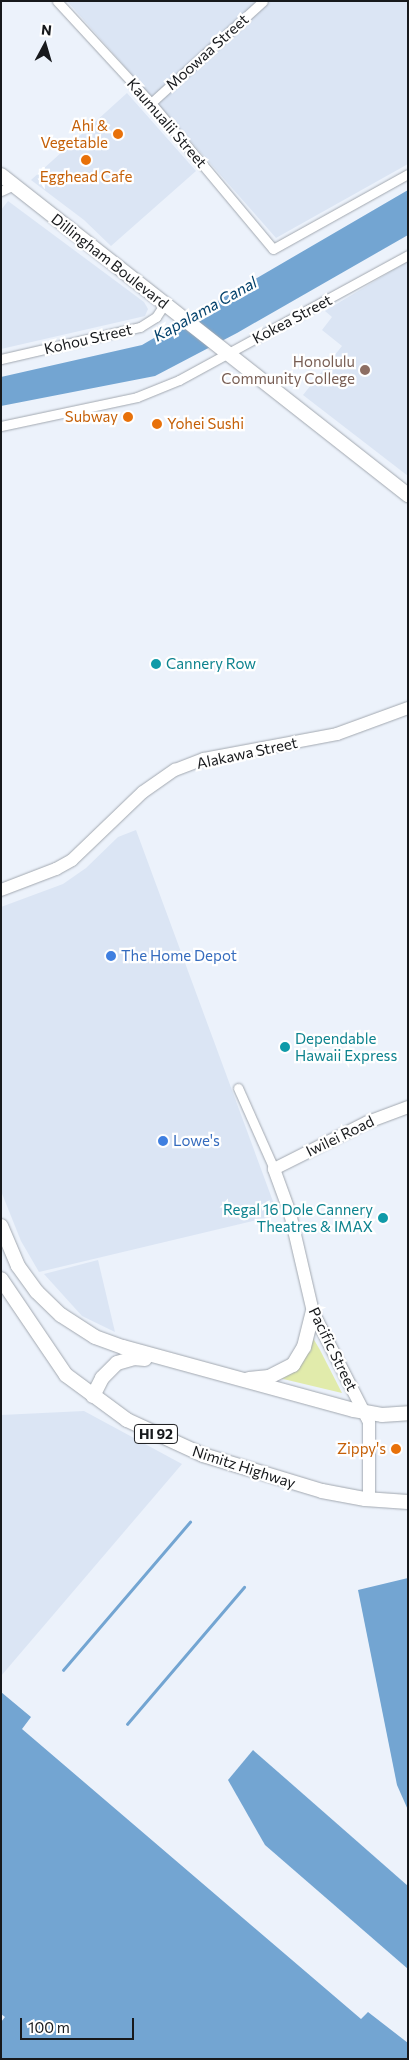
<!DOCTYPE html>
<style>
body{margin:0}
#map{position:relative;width:409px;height:2060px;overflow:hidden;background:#ecf2fb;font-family:Commissioner,sans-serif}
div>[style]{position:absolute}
.built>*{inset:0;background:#dbe5f4}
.green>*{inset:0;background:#e1ebab}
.water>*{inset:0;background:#73a5d2}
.stream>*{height:2.5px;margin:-1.25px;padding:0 1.25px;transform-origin:1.25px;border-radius:1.25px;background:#73a5d2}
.roads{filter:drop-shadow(0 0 1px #a2a8b0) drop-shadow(0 0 1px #a2a8b0)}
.street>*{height:9px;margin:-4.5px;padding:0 4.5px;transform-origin:4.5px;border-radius:4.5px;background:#fff}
.secondary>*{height:12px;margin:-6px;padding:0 6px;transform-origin:6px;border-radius:6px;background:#fff}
.primary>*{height:14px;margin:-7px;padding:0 7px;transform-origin:7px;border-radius:7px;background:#fff}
.dots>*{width:14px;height:14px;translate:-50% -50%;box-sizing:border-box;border:2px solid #fff;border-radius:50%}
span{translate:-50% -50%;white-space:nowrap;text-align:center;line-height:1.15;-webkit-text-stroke:4.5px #fff;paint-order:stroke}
.shield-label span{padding:1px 4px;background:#fff;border:1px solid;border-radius:4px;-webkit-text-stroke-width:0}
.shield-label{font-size:14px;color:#17191c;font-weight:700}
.street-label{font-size:15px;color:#17191c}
.food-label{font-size:15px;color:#c56008}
.right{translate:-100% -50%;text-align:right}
.left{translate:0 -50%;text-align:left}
.education-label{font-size:15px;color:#785e54}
.culture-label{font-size:15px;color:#0d838f}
.shop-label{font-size:15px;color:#366cbe}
.water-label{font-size:16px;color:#05436d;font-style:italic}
.frame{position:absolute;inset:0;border:2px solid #17191c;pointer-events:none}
.north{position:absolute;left:20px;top:20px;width:50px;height:50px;-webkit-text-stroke:4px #fff;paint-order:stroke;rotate:6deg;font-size:14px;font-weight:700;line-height:20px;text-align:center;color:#17191c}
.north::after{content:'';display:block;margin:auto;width:18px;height:22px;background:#17191c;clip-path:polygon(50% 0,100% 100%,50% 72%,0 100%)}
.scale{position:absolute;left:20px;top:2018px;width:114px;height:22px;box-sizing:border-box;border:2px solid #17191c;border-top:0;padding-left:6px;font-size:15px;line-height:18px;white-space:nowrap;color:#17191c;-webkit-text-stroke:4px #fff;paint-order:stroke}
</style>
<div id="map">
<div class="built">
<div style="clip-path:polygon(67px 1px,408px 1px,408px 164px,276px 238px)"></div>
<div style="clip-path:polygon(127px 93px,196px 171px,111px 246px,84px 220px,31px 180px)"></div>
<div style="clip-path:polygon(8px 201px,144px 302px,148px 309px,145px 316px,1px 349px,1px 210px)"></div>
<div style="clip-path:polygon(408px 261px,408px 476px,303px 395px,342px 346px,322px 330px,332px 317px,325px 311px)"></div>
<div style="clip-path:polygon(136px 830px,278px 1215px,39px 1272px,21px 1241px,1px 1191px,1px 907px,63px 884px,86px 868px,118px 837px)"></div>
<div style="clip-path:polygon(98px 1260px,115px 1332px,82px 1316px,44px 1274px)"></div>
<div style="clip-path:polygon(84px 1411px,182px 1464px,1px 1676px,1px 1415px)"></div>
</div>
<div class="green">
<div style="clip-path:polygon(310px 1333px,320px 1350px,342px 1393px,279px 1378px)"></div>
</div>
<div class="water">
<div style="clip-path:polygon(408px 190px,408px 235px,237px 333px,155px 376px,1px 406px,1px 377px,142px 345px)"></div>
<div style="clip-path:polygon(408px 1578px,408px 1810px,397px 1785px,358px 1590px)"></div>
<div style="clip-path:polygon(1px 1692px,31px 1717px,22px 1729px,361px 2019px,368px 2012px,408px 2043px,408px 2059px,1px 2059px,1px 2022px,5px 2017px,1px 2014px)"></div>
<div style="clip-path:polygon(253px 1750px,408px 1886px,408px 1969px,265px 1845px,228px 1780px)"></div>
</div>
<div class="stream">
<div style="left:63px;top:1670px;width:195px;rotate:-49.4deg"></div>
<div style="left:127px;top:1724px;width:180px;rotate:-49.5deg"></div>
</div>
<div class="roads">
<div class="street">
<div style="left:57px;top:1px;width:139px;rotate:47.3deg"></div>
<div style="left:151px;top:103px;width:190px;rotate:50.1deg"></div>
<div style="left:273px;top:249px;width:154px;rotate:-29.1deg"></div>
<div style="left:151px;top:103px;width:151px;rotate:-42.3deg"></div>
<div style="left:1px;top:191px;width:14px;rotate:-25deg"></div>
<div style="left:1px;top:359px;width:143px;rotate:-13deg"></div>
<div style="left:140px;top:327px;width:19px;rotate:-32deg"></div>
<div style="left:156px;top:317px;width:17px;rotate:-57deg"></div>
<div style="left:1px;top:426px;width:139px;rotate:-12deg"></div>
<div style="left:137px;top:397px;width:45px;rotate:-22deg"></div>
<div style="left:179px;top:380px;width:261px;rotate:-28.6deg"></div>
<div style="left:238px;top:1088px;width:89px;rotate:66deg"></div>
</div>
<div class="secondary">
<div style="left:1px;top:890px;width:59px;rotate:-20.9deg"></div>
<div style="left:56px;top:869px;width:18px;rotate:-29deg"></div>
<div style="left:72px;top:860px;width:98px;rotate:-43.8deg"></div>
<div style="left:143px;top:792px;width:39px;rotate:-35deg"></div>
<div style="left:175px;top:770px;width:31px;rotate:-21deg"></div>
<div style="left:204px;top:759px;width:135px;rotate:-10.6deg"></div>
<div style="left:337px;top:734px;width:76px;rotate:-20.1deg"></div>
<div style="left:369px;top:1500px;width:78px;rotate:-90deg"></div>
<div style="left:369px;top:1422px;width:123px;rotate:-117deg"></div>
<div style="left:313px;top:1312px;width:102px;rotate:-103.1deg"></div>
<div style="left:290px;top:1213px;width:47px;rotate:-110deg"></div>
<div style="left:274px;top:1169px;width:105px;rotate:-26.6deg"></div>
<div style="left:368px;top:1122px;width:43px;rotate:-20.6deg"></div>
</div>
<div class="primary">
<div style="left:1px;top:175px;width:518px;rotate:38.18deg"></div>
<div style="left:1px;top:1226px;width:43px;rotate:67deg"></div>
<div style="left:18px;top:1266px;width:32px;rotate:54deg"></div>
<div style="left:37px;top:1292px;width:33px;rotate:44deg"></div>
<div style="left:61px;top:1315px;width:40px;rotate:32.9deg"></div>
<div style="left:95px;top:1337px;width:30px;rotate:20deg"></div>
<div style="left:123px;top:1347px;width:239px;rotate:15.3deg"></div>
<div style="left:354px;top:1410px;width:28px;rotate:10deg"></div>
<div style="left:382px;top:1415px;width:26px;rotate:-4deg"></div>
<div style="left:1px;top:1279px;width:116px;rotate:55.9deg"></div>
<div style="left:66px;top:1375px;width:76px;rotate:36.4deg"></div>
<div style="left:127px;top:1420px;width:84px;rotate:24.7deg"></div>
<div style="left:203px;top:1455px;width:124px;rotate:16.8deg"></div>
<div style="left:322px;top:1491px;width:44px;rotate:10.5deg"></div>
<div style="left:365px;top:1499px;width:43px;rotate:4deg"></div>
<div style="left:249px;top:1379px;width:20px;rotate:-6deg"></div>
<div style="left:269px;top:1377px;width:27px;rotate:-27deg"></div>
<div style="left:293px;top:1365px;width:21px;rotate:-59deg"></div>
<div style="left:304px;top:1347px;width:36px;rotate:-76deg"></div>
<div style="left:93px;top:1396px;width:20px;rotate:-63deg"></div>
<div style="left:102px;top:1378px;width:21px;rotate:-45deg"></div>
<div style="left:117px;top:1363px;width:18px;rotate:-16deg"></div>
<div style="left:134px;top:1358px;width:11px;rotate:5deg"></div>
</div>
</div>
<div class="dots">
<div style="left:118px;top:134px;background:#e8710a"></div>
<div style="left:86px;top:160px;background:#e8710a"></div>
<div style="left:365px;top:370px;background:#8d6e63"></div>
<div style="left:128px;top:417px;background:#e8710a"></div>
<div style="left:157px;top:424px;background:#e8710a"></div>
<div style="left:156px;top:664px;background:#0f9aa8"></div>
<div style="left:111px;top:956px;background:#3f7fe0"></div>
<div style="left:285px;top:1047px;background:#0f9aa8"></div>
<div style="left:163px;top:1141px;background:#3f7fe0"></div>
<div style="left:383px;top:1218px;background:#0f9aa8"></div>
<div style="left:396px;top:1449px;background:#e8710a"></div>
</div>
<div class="shield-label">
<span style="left:156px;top:1434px">HI 92</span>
</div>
<div class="street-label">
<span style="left:207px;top:52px;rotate:-42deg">Moowaa Street</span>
<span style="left:167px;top:123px;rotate:49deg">Kaumualii Street</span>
<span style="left:110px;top:261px;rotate:38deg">Dillingham Boulevard</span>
<span style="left:292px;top:319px;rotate:-28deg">Kokea Street</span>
<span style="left:88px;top:339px;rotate:-13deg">Kohou Street</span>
<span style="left:247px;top:753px;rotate:-12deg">Alakawa Street</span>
<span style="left:340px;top:1136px;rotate:-26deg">Iwilei Road</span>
<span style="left:333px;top:1349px;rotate:64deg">Pacific Street</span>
<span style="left:244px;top:1467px;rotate:18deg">Nimitz Highway</span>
</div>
<div class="food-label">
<span class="right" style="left:108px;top:134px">Ahi &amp;<br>Vegetable</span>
<span style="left:86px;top:177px">Egghead Cafe</span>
<span class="right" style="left:118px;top:417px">Subway</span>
<span class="left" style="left:167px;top:424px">Yohei Sushi</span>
<span class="right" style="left:386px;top:1449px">Zippy's</span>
</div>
<div class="education-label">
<span class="right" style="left:355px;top:370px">Honolulu<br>Community College</span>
</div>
<div class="culture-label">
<span class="left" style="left:166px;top:664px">Cannery Row</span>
<span class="left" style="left:295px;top:1047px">Dependable<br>Hawaii Express</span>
<span class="right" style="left:373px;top:1218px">Regal 16 Dole Cannery<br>Theatres &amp; IMAX</span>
</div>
<div class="shop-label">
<span class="left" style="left:121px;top:956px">The Home Depot</span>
<span class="left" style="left:173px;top:1141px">Lowe's</span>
</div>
<div class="water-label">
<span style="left:205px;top:309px;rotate:-29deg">Kapalama Canal</span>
</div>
<div class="frame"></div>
<div class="north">N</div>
<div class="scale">100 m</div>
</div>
